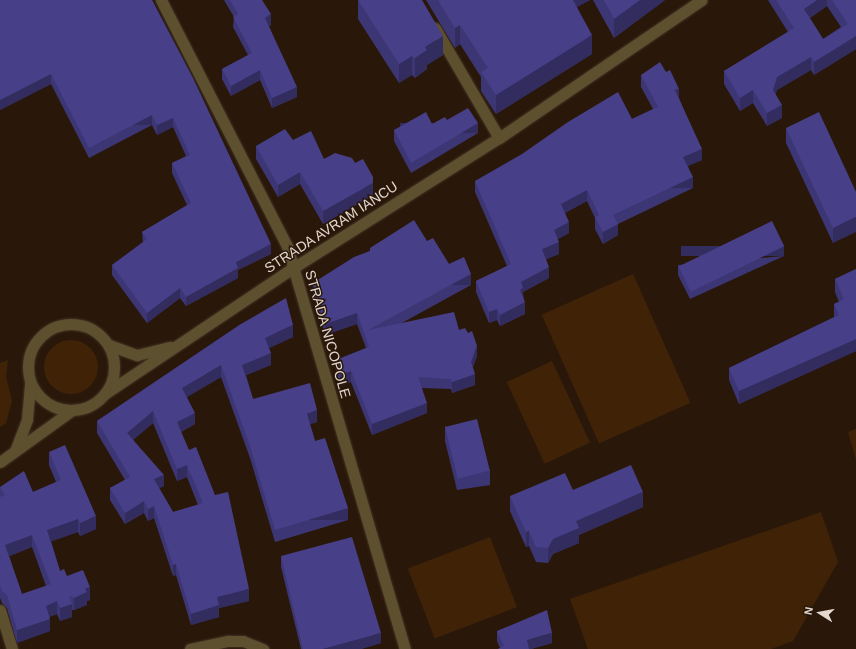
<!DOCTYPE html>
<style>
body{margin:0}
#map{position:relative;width:856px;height:649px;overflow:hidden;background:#29180a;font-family:Helvetica,sans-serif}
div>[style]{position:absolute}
.green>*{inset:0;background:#402207;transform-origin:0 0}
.round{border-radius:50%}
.roads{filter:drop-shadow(0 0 1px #433325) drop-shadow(0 0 1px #433325)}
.minor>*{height:11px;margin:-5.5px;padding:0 5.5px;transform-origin:5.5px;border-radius:5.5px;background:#5c502e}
.tertiary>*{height:11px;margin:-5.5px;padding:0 5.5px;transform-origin:5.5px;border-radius:5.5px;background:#5c502e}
.tertiary>.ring{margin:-5.5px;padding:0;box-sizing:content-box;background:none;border:11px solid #5c502e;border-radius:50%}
.wall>*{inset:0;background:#3d3675}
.shaded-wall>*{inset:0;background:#322c5f;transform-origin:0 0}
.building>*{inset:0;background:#473f88;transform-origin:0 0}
span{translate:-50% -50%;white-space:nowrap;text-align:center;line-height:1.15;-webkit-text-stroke:3px #29180a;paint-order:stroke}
.street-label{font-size:14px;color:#e3d7ce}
.north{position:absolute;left:800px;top:593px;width:40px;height:40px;-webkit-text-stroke:3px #29180a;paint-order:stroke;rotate:281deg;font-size:11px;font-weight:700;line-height:16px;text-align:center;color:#e3d7ce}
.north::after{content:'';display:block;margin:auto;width:14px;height:18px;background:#e3d7ce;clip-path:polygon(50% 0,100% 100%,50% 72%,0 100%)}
</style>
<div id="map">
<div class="green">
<div style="left:633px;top:274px;width:141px;height:100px;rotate:66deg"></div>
<div class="round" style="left:44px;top:340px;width:54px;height:54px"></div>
<div style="clip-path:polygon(8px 360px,6px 376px,12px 401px,6px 423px,0 427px,0 363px)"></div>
<div style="left:552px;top:361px;width:90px;height:50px;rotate:65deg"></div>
<div style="clip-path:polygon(856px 429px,856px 460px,848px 432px)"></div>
<div style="clip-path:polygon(821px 512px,838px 562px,793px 641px,771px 649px,588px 649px,570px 599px)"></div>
<div style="left:490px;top:537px;width:75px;height:88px;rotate:69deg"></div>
</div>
<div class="roads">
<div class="minor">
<div style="left:161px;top:0;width:276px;rotate:62.9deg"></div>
<div style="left:287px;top:246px;width:420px;rotate:73.7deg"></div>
<div style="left:435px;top:28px;width:127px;rotate:59.8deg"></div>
<div style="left:0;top:610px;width:41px;rotate:72.9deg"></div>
<div style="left:190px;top:649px;width:40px;rotate:-12deg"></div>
<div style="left:229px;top:641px;width:14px"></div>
<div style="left:243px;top:641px;width:22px;rotate:22deg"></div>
</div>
<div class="tertiary">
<div class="ring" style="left:28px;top:324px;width:75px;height:75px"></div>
<div style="left:109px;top:345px;width:30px;rotate:20deg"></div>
<div style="left:137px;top:355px;width:34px;rotate:-14deg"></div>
<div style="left:106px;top:393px;width:225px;rotate:-33.8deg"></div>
<div style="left:293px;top:268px;width:244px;rotate:-32.3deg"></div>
<div style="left:499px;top:138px;width:245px;rotate:-34.3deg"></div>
<div style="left:15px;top:451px;width:34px;rotate:-69deg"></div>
<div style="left:27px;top:419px;width:36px;rotate:-85deg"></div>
<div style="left:0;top:462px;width:89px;rotate:-35.8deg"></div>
</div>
</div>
<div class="wall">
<div style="clip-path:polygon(0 0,152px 0,271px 254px,238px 270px,238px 278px,186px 306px,180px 298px,147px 323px,112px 275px,112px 265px,143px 243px,142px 232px,187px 205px,172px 173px,172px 163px,186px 156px,173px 127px,157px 135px,152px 125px,89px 158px,51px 84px,0 110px)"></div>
<div style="clip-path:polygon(224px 0,262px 0,271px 25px,269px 26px,297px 97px,272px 108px,260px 80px,231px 96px,222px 79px,222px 69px,248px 55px,233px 27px,234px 17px)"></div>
<div style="clip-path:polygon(358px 0,443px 55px,427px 65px,427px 69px,415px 78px,412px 75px,399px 83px,358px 19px)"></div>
<div style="clip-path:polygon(426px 0,590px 0,577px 7px,592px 54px,496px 114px,481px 91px,481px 77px,460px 44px,455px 48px)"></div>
<div style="clip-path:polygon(593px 0,665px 0,614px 38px)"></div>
<div style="clip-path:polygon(evenodd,768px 0,856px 0,856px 49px,814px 75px,811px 70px,777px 90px,775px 94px,782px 118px,767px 126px,753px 103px,740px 111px,724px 84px,724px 71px,788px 32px,768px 0,827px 6px,841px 27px,823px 39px,810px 18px,827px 6px)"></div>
<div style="clip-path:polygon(641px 75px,679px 98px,702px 160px,688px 166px,693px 188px,618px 224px,618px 235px,603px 244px,595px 229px,595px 218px,587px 201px,565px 213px,569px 233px,558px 239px,559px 254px,546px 259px,549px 278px,523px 292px,525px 314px,500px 326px,497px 320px,489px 323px,476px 292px,476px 281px,507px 266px,475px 192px,475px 181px,632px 119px,653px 109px,641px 87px)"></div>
<div style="clip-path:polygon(447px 120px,478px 133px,411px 173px,394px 141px,394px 130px,432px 124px)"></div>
<div style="clip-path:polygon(786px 128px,856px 192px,833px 243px,786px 143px)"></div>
<div style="clip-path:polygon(293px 140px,324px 159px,373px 195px,323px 224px,300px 184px,278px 197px,256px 159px,256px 146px)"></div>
<div style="clip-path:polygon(427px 241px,449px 264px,471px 285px,400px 324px,459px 330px,477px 356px,473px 367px,475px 385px,452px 393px,451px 389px,422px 388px,427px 413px,372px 435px,351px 382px,340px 386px,336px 370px,336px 360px,366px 348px,357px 324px,325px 335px,313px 294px,313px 283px,370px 251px)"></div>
<div style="clip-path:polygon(784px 256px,690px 299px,678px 275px,678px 265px)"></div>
<div style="clip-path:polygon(856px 269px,856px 351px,739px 404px,729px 380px,729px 368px,834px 317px,834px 304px,839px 302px,835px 292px,835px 279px)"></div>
<div style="clip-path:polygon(evenodd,241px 324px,293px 337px,269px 348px,271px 365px,246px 375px,253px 399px,317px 422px,310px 424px,315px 441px,348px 520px,275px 542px,250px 458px,221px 377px,187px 397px,195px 424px,181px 432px,249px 601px,219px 608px,219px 617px,191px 625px,176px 575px,173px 576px,154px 518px,148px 521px,144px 513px,125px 524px,110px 500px,110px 488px,125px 480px,97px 433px,97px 421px,241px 324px,153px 423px,177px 481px,187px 477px,198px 505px,173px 512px,159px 488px,164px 486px,133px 440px,153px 423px)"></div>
<div style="clip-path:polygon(445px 426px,490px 470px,490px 485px,457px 490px,445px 441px)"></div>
<div style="clip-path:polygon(evenodd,49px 452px,96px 529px,80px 536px,78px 532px,51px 541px,60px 571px,67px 576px,90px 600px,87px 601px,87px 605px,74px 610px,72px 610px,72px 617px,60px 621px,57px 614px,49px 617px,50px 631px,17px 643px,7px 608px,2px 603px,0 598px,0 487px,33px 492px,56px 482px,49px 465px,49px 452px,32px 547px,46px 586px,22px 594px,9px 556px,32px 547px)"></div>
<div style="clip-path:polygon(573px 490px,643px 507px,579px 535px,579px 543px,553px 554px,548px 563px,536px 562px,529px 546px,526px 547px,510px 511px,510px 496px)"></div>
<div style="clip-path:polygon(281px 556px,381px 643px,361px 649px,301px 649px,281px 567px)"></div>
<div style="clip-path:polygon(497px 631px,552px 643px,531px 649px,498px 649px,500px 648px,497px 641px)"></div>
</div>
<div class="shaded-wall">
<div style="clip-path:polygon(569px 0,590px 0,569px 11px)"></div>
<div style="clip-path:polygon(640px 0,665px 0,614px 38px,614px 19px)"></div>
<div style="clip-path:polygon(817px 0,827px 0,827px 6px,804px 22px,804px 9px)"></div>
<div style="clip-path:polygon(271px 14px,271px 25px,265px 28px,265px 18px)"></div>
<div style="clip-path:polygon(460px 25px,460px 44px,455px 48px,455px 28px)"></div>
<div style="clip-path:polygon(592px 35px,592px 54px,496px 114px,496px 95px)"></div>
<div style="clip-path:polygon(443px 36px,443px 55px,427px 65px,427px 69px,415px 78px,415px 58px,425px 47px)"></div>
<div style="clip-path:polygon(856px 36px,856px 49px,814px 75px,814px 62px)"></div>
<div style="clip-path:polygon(412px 56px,412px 75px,399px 83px,399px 64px)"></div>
<div style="clip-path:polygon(811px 57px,811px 70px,777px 90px,773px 103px,773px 90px,777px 77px)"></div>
<div style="clip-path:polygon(260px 70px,260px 80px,231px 96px,231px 86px)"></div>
<div style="clip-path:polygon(51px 74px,51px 84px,0 110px,0 100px)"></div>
<div style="clip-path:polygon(297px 87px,297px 97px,272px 108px,272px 98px)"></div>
<div style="clip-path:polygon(679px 89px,679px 100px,675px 90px)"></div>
<div style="clip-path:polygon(753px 90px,753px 103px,740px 111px,740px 98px)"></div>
<div style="clip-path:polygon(782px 105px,782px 118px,767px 126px,767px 113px)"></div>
<div style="left:152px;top:115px;width:10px;height:71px;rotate:90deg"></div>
<div style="clip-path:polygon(173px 118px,173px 127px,157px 135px,157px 125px)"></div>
<div style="left:478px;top:123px;width:10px;height:78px;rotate:90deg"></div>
<div style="clip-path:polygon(702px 149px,702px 160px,683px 168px,683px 157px)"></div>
<div style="clip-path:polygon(300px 172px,300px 184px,278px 197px,278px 185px)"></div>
<div style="left:693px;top:177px;width:11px;height:89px;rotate:90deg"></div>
<div style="clip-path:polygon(373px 183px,373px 195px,323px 224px,323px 211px)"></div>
<div style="clip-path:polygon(587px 190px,587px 201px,561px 215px,561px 204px)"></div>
<div style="clip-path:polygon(856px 217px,856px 232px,833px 243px,833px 228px)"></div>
<div style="clip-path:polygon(569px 222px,569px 233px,554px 241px,554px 230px)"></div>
<div style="clip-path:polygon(618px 224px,618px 235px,603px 244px,603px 232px)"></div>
<div style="clip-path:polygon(559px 242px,559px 254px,542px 261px,542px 249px)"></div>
<div style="clip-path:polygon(271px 244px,271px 254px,238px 270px,238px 278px,186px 306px,186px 297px,236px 262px)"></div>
<div style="left:784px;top:246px;width:10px;height:103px;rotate:90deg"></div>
<div style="clip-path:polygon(549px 267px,549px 278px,523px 292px,523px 300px,520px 290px,521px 282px)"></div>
<div style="left:471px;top:274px;width:11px;height:117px;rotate:90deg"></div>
<div style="clip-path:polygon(180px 288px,180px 298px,147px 323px,147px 313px)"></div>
<div style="clip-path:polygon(525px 302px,525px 314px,500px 326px,500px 315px)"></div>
<div style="clip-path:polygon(497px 309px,497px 320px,489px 323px,489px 312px)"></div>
<div style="clip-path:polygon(357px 313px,357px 324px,325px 335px,325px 324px)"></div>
<div style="clip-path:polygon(293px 325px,293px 337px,265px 350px,265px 338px)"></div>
<div style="clip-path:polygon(856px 339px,856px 351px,739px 404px,739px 391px)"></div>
<div style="clip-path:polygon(477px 346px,477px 356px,471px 372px,471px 362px)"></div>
<div style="clip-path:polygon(271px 353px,271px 365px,242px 377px,242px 365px)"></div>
<div style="clip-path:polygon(221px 365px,221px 377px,182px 400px,182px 388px)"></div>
<div style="clip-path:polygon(351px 371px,351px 382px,340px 386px,340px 375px)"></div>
<div style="clip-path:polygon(475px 374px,475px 385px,452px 393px,452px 382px)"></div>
<div style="clip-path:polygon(427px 403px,427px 413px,372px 435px,372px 424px)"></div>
<div style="clip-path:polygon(317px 410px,317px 422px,307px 425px,307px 414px)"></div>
<div style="clip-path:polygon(153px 411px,153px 423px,127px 445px,127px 433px)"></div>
<div style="clip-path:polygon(195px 413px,195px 424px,177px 434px,177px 422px)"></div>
<div style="clip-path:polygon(187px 465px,187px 477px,177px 481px,177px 469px)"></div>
<div style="clip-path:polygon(164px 475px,164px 486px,154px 491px,154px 479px)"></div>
<div style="clip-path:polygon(643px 492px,643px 507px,579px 535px,579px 543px,553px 554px,548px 563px,548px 548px,553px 539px,576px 521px)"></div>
<div style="clip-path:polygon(144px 501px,144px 513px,125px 524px,125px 513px)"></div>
<div style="clip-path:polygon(154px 506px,154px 518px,148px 521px,148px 509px)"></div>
<div style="left:348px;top:508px;width:12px;height:76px;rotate:90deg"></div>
<div style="clip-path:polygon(96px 516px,96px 529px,80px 536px,80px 523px)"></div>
<div style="clip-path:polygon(78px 519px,78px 532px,47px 543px,47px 530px)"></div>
<div style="left:529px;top:531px;width:15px;height:3px;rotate:90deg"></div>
<div style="clip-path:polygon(32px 535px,32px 547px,5px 558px,5px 545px)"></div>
<div style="clip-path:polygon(176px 564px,176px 575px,173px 576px,173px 565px)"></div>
<div style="clip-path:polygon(90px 587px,90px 600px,87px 601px,87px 605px,74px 610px,74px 598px,85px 589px)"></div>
<div style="clip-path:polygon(249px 589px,249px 601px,219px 608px,219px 617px,191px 625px,191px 614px,217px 597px)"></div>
<div style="clip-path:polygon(57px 601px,57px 614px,46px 618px,46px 606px)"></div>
<div style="clip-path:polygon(72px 604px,72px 617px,60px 621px,60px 608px)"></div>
<div style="clip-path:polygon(50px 619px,50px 631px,17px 643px,17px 630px)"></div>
<div style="clip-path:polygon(381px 633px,381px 643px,361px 649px,322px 649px)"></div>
<div style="clip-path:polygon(552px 633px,552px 643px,531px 649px,527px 649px,527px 640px)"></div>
</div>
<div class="building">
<div style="clip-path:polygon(0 0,152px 0,193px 78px,271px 244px,236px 262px,238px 268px,186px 297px,180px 288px,147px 313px,112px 265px,147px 239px,142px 232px,191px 203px,172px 163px,190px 155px,173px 118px,157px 125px,152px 115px,89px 148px,51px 74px,0 100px)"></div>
<div style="clip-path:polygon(230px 0,262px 0,271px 14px,265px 18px,297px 87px,272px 98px,260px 70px,231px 86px,222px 69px,252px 53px,233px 17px,238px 14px)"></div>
<div style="clip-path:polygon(358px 0,422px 0,443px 36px,425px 47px,427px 50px,415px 58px,412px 56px,399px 64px)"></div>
<div style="clip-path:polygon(438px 0,573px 0,592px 35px,496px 95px,481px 72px,488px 68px,460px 25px,455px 28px)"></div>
<div style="clip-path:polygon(604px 0,640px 0,614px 19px)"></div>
<div style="clip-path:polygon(776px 0,817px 0,804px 9px,823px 39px,848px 24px,832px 0,856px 0,856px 36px,814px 62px,811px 57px,777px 77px,773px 90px,782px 105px,767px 113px,753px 90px,740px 98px,724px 71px,794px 28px)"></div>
<div style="clip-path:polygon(660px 62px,666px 72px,670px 70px,679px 89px,675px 90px,702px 149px,683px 157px,693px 177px,613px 215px,618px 224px,603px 232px,595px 218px,599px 215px,587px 190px,561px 204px,569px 222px,554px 230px,559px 242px,542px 249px,549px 267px,521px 282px,523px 288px,520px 290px,525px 302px,500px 315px,497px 309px,489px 312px,476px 281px,511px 264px,475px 181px,522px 154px,568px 122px,618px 92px,632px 119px,658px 107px,641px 75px)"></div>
<div style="clip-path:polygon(468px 108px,478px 123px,411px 163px,394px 130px,426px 112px,432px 124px,445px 117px,447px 120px)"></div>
<div style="clip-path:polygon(819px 112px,856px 192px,856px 217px,833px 228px,786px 128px)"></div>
<div style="clip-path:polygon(285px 129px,293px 140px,311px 131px,324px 159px,335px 153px,352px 158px,355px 163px,363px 159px,373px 177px,373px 183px,323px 211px,300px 172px,278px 185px,256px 146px)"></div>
<div style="clip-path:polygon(414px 220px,427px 241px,433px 238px,449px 264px,464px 257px,471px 274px,368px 330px,454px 312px,459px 330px,465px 328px,468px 333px,472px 331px,477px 346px,471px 362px,475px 374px,452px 382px,451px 379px,418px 377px,427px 403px,372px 424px,351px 371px,340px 375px,336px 360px,369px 347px,357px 313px,325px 324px,313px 283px,354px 257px,370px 251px,370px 248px)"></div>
<div style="left:772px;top:221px;width:28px;height:104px;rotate:64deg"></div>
<div style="clip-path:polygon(856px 269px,856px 339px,739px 391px,729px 368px,839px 315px,834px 304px,844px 299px,835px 279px)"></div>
<div style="clip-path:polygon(evenodd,286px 298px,293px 325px,265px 338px,271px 353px,242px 365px,253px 399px,310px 383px,317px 410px,307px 414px,315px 441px,325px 438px,348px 508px,275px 530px,250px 446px,221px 365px,182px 388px,195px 413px,177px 422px,189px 450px,196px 447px,215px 495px,228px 492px,249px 589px,217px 597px,219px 605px,191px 614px,176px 564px,173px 565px,154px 506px,148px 509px,144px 501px,125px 513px,110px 488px,130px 477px,97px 421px,241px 324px,286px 298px,153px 411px,177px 469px,187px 465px,203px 503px,173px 512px,154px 479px,164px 475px,127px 433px,153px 411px)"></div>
<div style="left:477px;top:419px;width:53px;height:33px;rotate:76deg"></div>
<div style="clip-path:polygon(evenodd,65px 445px,96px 516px,80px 523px,78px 519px,47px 530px,60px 571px,64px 569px,67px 576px,83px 570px,90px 587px,85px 589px,87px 592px,74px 598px,69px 596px,72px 604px,60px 608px,57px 601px,46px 606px,50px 619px,17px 630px,7px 595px,2px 591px,0 586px,0 497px,5px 495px,0 487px,24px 471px,33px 492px,61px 480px,49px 452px,65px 445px,32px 535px,51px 584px,22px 594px,5px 545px,32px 535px)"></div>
<div style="clip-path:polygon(631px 465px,643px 492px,576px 521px,579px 528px,553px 539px,548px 548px,536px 547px,529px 531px,526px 532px,510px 496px,565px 473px,573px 490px)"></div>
<div style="clip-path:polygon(352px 537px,381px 633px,322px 649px,303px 649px,281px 556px)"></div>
<div style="clip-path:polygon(547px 610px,552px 633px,527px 640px,529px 649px,498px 649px,504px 646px,497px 631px)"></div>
</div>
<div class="street-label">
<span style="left:331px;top:227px;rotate:-33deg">STRADA AVRAM IANCU</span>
<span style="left:328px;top:334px;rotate:74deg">STRADA NICOPOLE</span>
</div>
<div class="north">N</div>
</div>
